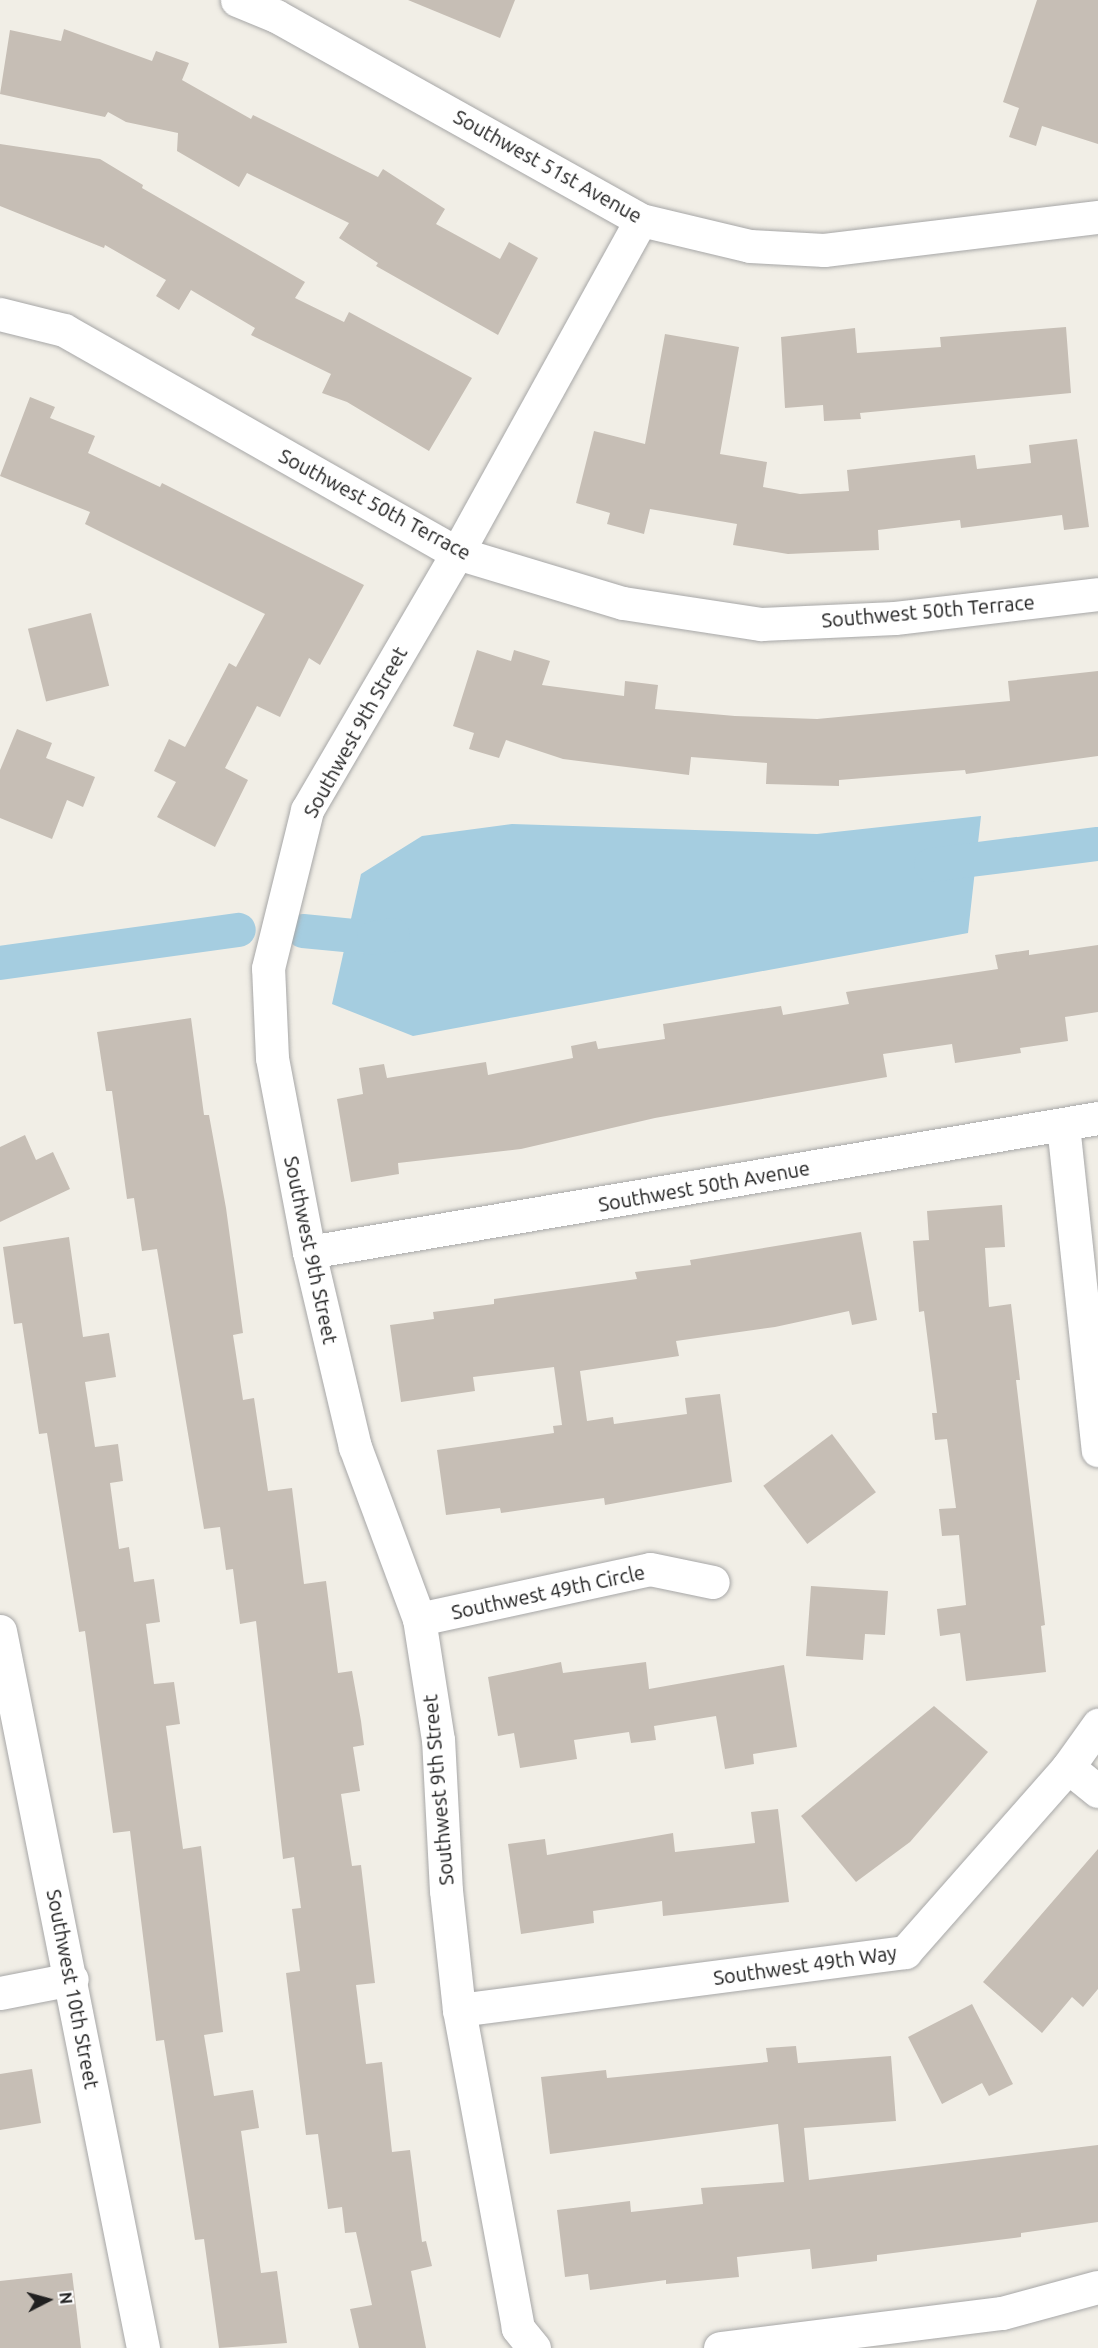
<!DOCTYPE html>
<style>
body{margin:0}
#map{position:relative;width:1098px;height:2348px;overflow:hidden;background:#f1eee6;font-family:Ubuntu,sans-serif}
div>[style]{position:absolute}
.water>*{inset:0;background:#a5cde0}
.canal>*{height:34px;margin:-17px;padding:0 17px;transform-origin:17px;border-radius:17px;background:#a5cde0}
.building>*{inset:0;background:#c6beb5;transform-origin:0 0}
.roads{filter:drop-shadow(0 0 2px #a7a7a7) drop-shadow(0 0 2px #a7a7a7)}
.minor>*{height:33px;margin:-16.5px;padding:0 16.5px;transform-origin:16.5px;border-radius:16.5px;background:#fff}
span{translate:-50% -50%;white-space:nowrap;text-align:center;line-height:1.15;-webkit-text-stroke:5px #fff;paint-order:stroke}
.street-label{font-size:20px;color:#202020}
.north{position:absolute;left:18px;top:2270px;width:60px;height:60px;-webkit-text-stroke:4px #fff;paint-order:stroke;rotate:84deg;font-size:16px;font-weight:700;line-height:24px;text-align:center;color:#202020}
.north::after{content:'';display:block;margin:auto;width:21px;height:27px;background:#202020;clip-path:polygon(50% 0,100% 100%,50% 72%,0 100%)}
</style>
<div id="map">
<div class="water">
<div style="clip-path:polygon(981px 816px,968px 933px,413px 1036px,332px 1004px,361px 874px,422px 836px,512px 824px,817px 834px)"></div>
</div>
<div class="canal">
<div style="left:931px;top:865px;width:168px;rotate:-7.2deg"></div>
<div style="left:303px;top:931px;width:71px;rotate:5.6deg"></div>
<div style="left:374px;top:938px;width:19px;rotate:-9deg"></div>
<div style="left:0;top:963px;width:241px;rotate:-7.9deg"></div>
</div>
<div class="building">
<div style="clip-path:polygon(408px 0,515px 0,500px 38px)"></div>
<div style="clip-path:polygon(1037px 0,1098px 0,1098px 144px,1042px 126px,1036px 146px,1009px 137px,1019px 108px,1003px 102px)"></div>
<div style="clip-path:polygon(64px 29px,152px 61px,156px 51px,189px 63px,182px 80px,251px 119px,253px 115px,378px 177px,383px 169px,445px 209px,436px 224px,500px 259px,509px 242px,538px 258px,498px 335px,376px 266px,378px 263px,339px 238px,349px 223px,247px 173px,239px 187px,177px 151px,178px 133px,126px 122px,108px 112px,105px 117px,0 94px,10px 30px,61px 41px)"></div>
<div style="clip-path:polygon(0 144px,100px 159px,143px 185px,142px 188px,305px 282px,295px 298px,344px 322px,349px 312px,472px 378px,429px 451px,347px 402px,322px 393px,331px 374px,251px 335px,255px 328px,191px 290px,179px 310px,156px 296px,166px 280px,105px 245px,104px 248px,0 206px)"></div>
<div style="clip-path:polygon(1066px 327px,1071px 393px,860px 413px,861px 419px,824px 421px,823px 405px,785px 408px,781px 337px,855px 328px,857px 353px,941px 347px,940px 337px)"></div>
<div style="clip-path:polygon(665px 334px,739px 347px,720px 454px,767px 462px,763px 487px,800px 494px,849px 491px,847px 470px,975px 455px,977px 469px,1031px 463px,1029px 445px,1077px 439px,1089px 527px,1064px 530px,1062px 515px,961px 528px,960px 520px,878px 530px,879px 550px,788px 554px,733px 545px,737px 524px,650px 509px,644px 534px,607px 524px,610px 513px,576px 503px,594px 431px,645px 444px)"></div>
<div style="clip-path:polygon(30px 397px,55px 407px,50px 418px,95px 436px,88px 453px,160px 487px,162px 483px,364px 585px,320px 665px,309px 658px,280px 717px,257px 706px,225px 768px,248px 780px,215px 847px,157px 817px,176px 782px,154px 771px,169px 739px,185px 747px,229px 663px,236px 667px,265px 614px,85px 524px,90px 512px,0 476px)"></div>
<div style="left:91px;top:613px;width:75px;height:65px;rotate:76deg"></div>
<div style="clip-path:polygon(477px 650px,511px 661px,514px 650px,550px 661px,542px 685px,624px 696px,625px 681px,658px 685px,655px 709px,735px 716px,817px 719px,1010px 701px,1008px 681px,1098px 671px,1098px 756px,966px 774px,965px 770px,839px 780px,839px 786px,766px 784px,767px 763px,691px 757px,689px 775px,563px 759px,506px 740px,499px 758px,469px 749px,474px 733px,453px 726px)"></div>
<div style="clip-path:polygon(17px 729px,52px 743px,46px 758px,95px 777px,83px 807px,67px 800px,52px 839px,0 818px,0 770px)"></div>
<div style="clip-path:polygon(1098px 945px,1098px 1012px,1065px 1017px,1068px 1041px,1020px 1048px,1021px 1053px,955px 1063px,952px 1044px,883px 1054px,887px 1077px,655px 1118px,521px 1149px,398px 1163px,399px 1174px,351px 1182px,337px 1099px,363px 1094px,359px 1068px,384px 1064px,387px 1078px,486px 1062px,488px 1075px,573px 1058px,571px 1046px,596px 1041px,598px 1049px,665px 1039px,663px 1024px,781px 1006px,783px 1015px,849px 1004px,846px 992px,998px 969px,995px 955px,1029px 950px,1029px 955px)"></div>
<div style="clip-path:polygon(191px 1018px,204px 1115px,209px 1115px,226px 1208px,243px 1333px,233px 1335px,243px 1400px,254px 1398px,268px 1491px,292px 1488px,304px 1584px,326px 1581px,338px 1673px,352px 1671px,361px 1721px,364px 1745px,353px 1747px,360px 1791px,341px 1794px,352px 1866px,361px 1865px,375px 1983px,356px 1985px,366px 2064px,382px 2062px,392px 2152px,410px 2150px,422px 2242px,426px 2241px,432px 2266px,411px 2271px,426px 2348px,359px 2348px,350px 2309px,372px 2305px,356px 2232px,345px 2233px,342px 2207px,328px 2209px,318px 2134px,306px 2135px,286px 1973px,300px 1971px,292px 1909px,301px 1908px,294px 1857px,283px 1859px,256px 1621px,240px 1624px,233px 1569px,226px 1570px,220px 1527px,204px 1529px,157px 1249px,142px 1251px,134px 1198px,127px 1199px,112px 1091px,106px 1091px,97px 1032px)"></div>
<div style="clip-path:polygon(25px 1135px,36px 1160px,53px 1152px,70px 1189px,0 1222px,0 1147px)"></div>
<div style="clip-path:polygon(1002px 1205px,1005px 1247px,985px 1248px,989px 1307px,1011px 1304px,1020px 1380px,1016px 1380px,1045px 1625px,1041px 1626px,1046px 1672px,966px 1681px,960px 1633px,940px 1636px,937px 1609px,966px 1605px,959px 1535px,942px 1536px,939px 1509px,956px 1508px,947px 1439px,935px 1440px,932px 1413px,937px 1413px,924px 1311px,919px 1312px,913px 1241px,929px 1240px,927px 1211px)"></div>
<div style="clip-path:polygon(861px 1232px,877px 1320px,852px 1325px,849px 1311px,775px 1327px,676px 1341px,679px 1356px,580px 1371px,587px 1421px,613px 1417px,614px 1424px,687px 1414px,685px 1398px,720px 1394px,732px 1482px,605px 1505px,604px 1498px,501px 1513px,500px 1508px,446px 1515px,437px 1450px,554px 1433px,553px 1426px,562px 1425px,554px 1367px,473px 1377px,475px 1391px,401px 1402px,390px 1325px,434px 1319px,433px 1312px,494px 1304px,494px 1299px,637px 1279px,635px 1272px,691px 1265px,690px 1260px)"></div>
<div style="clip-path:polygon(69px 1237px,83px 1337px,109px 1333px,116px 1377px,85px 1382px,95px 1447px,118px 1444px,123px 1481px,110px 1483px,119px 1549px,129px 1547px,134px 1582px,154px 1579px,160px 1622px,146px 1624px,154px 1684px,174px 1682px,180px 1724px,166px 1726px,183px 1849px,201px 1846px,223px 2032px,204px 2035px,214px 2096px,253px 2090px,259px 2128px,241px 2131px,261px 2273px,277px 2271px,287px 2343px,219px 2348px,204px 2239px,195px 2240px,164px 2040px,156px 2041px,130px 1831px,113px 1833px,85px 1631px,79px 1632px,47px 1433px,39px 1434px,22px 1323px,14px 1324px,3px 1247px)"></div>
<div style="left:832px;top:1434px;width:73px;height:86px;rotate:53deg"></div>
<div style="clip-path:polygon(811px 1586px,888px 1591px,885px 1635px,865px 1634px,863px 1660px,806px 1656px)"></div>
<div style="clip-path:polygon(561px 1662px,563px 1673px,646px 1662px,649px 1689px,784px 1665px,797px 1747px,753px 1754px,754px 1764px,725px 1769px,716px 1716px,654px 1726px,656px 1740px,631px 1743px,629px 1732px,574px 1740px,577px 1759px,520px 1768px,514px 1733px,498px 1736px,488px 1677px)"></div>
<div style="clip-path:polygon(934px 1706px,988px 1752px,910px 1842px,856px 1882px,801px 1816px)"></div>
<div style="clip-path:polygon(778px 1809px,789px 1902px,663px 1916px,662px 1901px,593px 1911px,594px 1923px,521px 1934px,508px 1844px,545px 1839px,547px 1855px,673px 1833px,675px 1852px,755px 1843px,751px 1812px)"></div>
<div style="clip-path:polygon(1098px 1849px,1098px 1989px,1083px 2007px,1072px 1997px,1042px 2033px,983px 1982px)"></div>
<div style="clip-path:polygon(972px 2004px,1013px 2084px,989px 2096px,982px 2083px,942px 2104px,908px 2037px)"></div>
<div style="clip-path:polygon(796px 2046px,798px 2063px,891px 2056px,896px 2121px,804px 2128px,809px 2180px,1098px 2145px,1098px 2222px,1021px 2233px,1021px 2237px,877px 2255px,877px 2261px,812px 2269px,810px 2249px,737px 2257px,739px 2277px,666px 2284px,666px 2280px,590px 2290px,588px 2274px,565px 2277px,557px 2210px,630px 2201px,631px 2212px,703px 2204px,701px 2188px,784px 2182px,778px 2124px,550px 2154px,541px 2077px,606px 2070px,607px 2078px,768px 2062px,766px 2048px)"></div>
<div style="clip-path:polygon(32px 2069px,41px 2123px,0 2130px,0 2074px)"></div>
<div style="clip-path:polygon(72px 2273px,81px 2348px,0 2348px,0 2281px)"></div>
</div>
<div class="roads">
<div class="minor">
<div style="left:237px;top:0;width:42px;rotate:22.3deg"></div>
<div style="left:276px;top:16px;width:418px;rotate:29.2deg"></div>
<div style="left:641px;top:220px;width:112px;rotate:13.4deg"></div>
<div style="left:750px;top:246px;width:74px;rotate:3.1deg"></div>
<div style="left:824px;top:250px;width:276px;rotate:-6.9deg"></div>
<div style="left:0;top:314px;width:66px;rotate:14deg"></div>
<div style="left:64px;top:330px;width:452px;rotate:29.6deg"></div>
<div style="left:457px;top:553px;width:173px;rotate:16.8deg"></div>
<div style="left:623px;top:603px;width:140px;rotate:8.7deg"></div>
<div style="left:761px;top:624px;width:134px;rotate:-2.6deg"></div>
<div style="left:895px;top:618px;width:204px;rotate:-6.7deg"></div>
<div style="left:1063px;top:1125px;width:327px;rotate:83.9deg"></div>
<div style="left:309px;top:1252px;width:800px;rotate:-9.64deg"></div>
<div style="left:419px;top:1619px;width:236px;rotate:-12.2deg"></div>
<div style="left:650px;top:1569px;width:64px;rotate:11.7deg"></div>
<div style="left:0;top:1631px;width:731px;rotate:78.72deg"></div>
<div style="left:1068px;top:1767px;width:38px;rotate:39deg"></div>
<div style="left:0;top:1993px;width:73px;rotate:-11deg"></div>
<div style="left:459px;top:2010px;width:450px;rotate:-7.4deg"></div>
<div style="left:905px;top:1952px;width:247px;rotate:-48.6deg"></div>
<div style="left:1068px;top:1767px;width:52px;rotate:-54.5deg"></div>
<div style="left:534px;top:2348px;width:26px;rotate:-129deg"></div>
<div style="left:518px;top:2328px;width:323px;rotate:-100.5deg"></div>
<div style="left:459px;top:2010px;width:120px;rotate:-96.2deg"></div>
<div style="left:446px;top:1891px;width:151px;rotate:-93deg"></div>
<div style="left:438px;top:1740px;width:122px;rotate:-98.9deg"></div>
<div style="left:419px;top:1619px;width:184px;rotate:-110.4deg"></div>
<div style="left:355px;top:1447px;width:200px;rotate:-103.3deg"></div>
<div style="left:309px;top:1252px;width:197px;rotate:-100.8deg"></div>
<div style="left:272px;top:1058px;width:90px;rotate:-92.5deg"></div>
<div style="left:268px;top:968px;width:163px;rotate:-76.1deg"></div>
<div style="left:307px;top:810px;width:298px;rotate:-59.7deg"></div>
<div style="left:457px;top:553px;width:380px;rotate:-61.1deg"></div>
<div style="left:720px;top:2348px;width:284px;rotate:-7.1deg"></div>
<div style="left:1002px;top:2313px;width:99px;rotate:-15.2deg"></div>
</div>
</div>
<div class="street-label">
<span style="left:548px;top:166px;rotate:29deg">Southwest 51st Avenue</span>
<span style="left:375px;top:504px;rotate:28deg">Southwest 50th Terrace</span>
<span style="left:928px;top:611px;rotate:-5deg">Southwest 50th Terrace</span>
<span style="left:355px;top:732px;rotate:-61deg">Southwest 9th Street</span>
<span style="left:704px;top:1186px;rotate:-10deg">Southwest 50th Avenue</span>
<span style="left:311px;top:1250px;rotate:78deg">Southwest 9th Street</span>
<span style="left:548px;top:1592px;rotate:-12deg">Southwest 49th Circle</span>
<span style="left:438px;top:1790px;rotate:-95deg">Southwest 9th Street</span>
<span style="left:805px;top:1965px;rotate:-8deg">Southwest 49th Way</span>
<span style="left:73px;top:1989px;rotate:79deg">Southwest 10th Street</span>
</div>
<div class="north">N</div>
</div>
